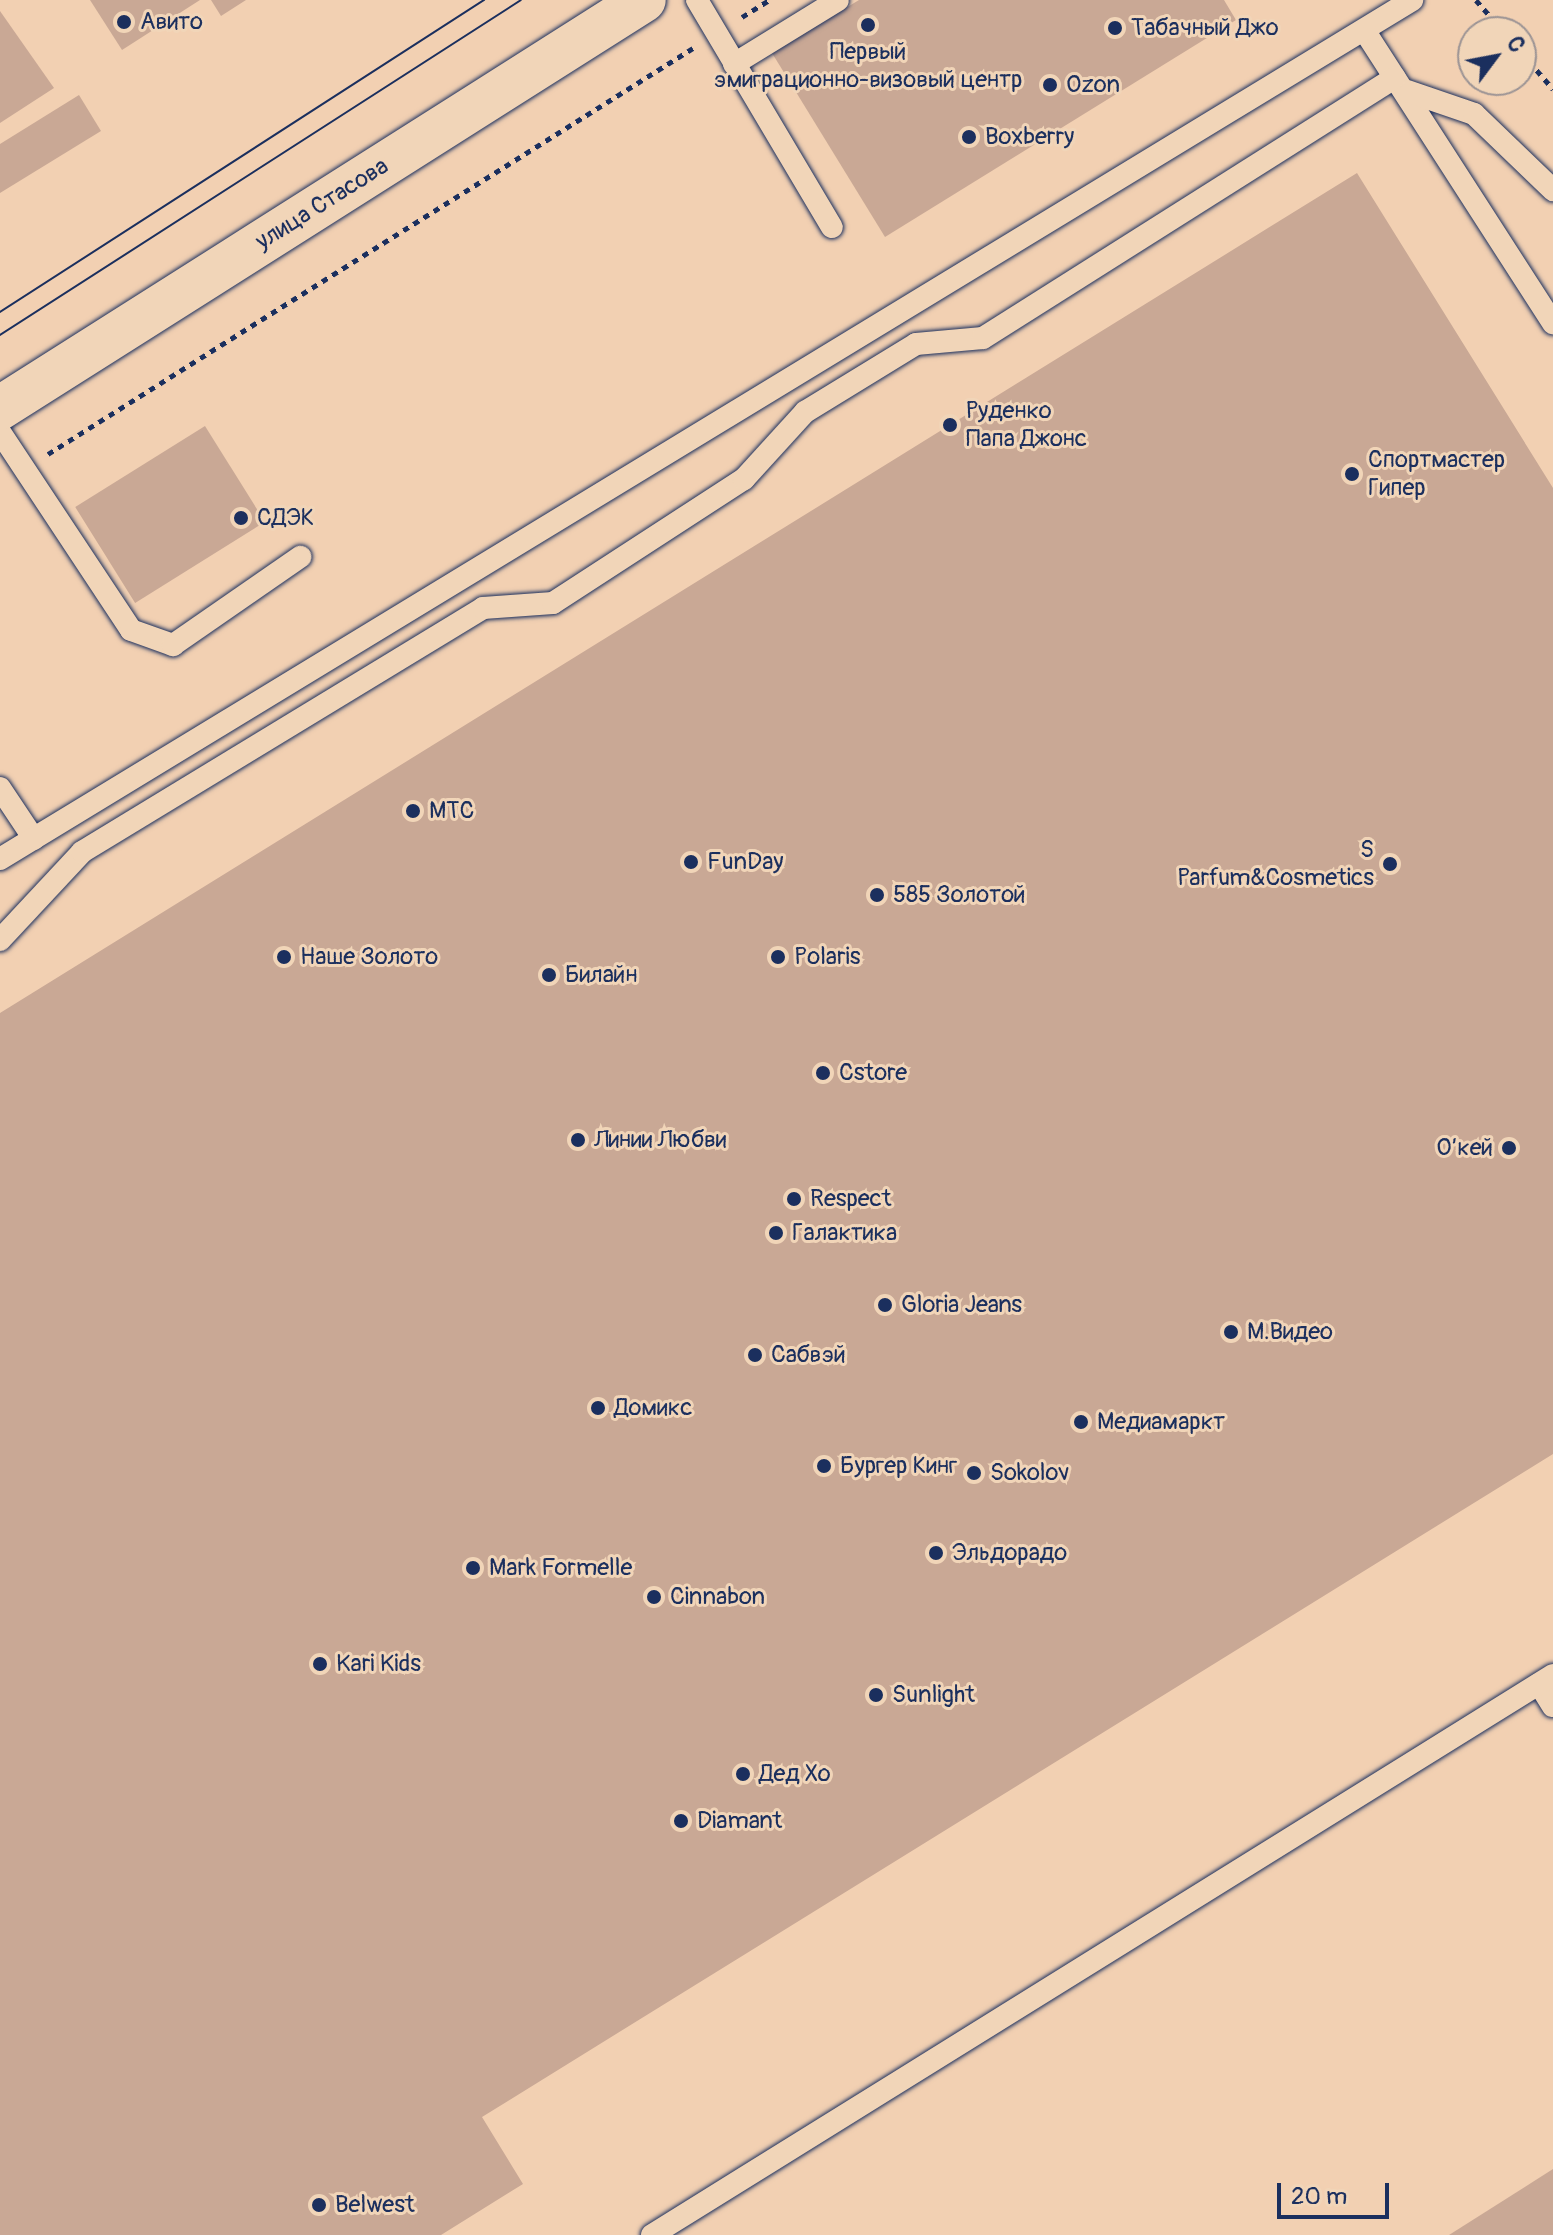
<!DOCTYPE html>
<meta charset="utf-8">
<style>
body{margin:0}
#map{position:relative;width:1553px;height:2235px;overflow:hidden;background:#f2d0b2;font-family:Pangolin,sans-serif}
div>[style]{position:absolute}
.building>*{inset:0;background:#c9a895;transform-origin:0 0}
.path>*{height:5px;margin-top:-2.5px;transform-origin:0;background:repeating-linear-gradient(90deg,#1b2f5e 0 6px,transparent 0 12px)}
.roads{filter:drop-shadow(0 0 2px #1b2f5e) drop-shadow(0 0 2px #1b2f5e)}
.service>*{height:22px;margin:-11px;padding:0 11px;transform-origin:11px;border-radius:11px;background:#f1d5b8}
.minor>*{height:44px;margin:-22px;padding:0 22px;transform-origin:22px;border-radius:22px;background:#f1d5b8}
.tram>*{height:2px;margin:-1px;padding:0 1px;transform-origin:1px;border-radius:1px;background:#1b2f5e}
.dots>*{width:22px;height:22px;translate:-50% -50%;box-sizing:border-box;border:4px solid #f1d5b8;border-radius:50%}
span{translate:-50% -50%;white-space:nowrap;text-align:center;line-height:1.15;-webkit-text-stroke:6px #f1d5b8;paint-order:stroke}
.poi-label{font-size:24px;color:#1b2f5e}
.left{translate:0 -50%;text-align:left}
.right{translate:-100% -50%;text-align:right}
.street-label{font-size:24px;color:#1b2f5e}
.north{position:absolute;left:1457px;top:16px;width:80px;height:80px;box-sizing:border-box;background:#f1d5b8;border:2px solid #9b9394;border-radius:50%;rotate:58deg;font-size:22px;font-weight:700;line-height:32px;text-align:center;color:#1b2f5e}
.north::after{content:'';display:block;margin:auto;width:28px;height:36px;background:#1b2f5e;clip-path:polygon(50% 0,100% 100%,50% 72%,0 100%)}
.scale{position:absolute;left:1277px;top:2183px;width:112px;height:36px;box-sizing:border-box;border:4px solid #1b2f5e;border-top:0;padding-left:10px;font-size:24px;line-height:28px;white-space:nowrap;color:#1b2f5e;-webkit-text-stroke:6px #f1d5b8;paint-order:stroke}
</style>
<div id="map">
<div class="building">
<div style="clip-path:polygon(90px 0,200px 0,122px 50px)"></div>
<div style="clip-path:polygon(211px 0,246px 0,221px 16px)"></div>
<div style="clip-path:polygon(859px 0,1224px 0,1236px 20px,885px 237px,772px 53px)"></div>
<div style="clip-path:polygon(0 11px,54px 88px,0 123px)"></div>
<div style="clip-path:polygon(79px 95px,101px 131px,0 193px,0 144px)"></div>
<div style="clip-path:polygon(1357px 173px,1553px 488px,1553px 1454px,482px 2117px,523px 2184px,441px 2235px,0 2235px,0 1013px)"></div>
<div style="left:205px;top:426px;width:113px;height:153px;rotate:58deg"></div>
<div style="clip-path:polygon(1553px 2169px,1553px 2235px,1449px 2235px)"></div>
</div>
<div class="path">
<div style="left:1476px;top:0;width:43px;rotate:48.8deg"></div>
<div style="left:742px;top:17px;width:32px;rotate:-32deg"></div>
<div style="left:1521px;top:52px;width:49px;rotate:49.1deg"></div>
<div style="left:48px;top:454px;width:762px;rotate:-32.19deg"></div>
</div>
<div class="roads">
<div class="service">
<div style="left:697px;top:0;width:264px;rotate:59.3deg"></div>
<div style="left:1364px;top:30px;width:349px;rotate:57.2deg"></div>
<div style="left:734px;top:64px;width:122px;rotate:-31.6deg"></div>
<div style="left:1407px;top:91px;width:71px;rotate:18.9deg"></div>
<div style="left:1474px;top:114px;width:110px;rotate:43.9deg"></div>
<div style="left:0;top:432px;width:237px;rotate:56.5deg"></div>
<div style="left:131px;top:630px;width:45px;rotate:19.7deg"></div>
<div style="left:173px;top:645px;width:155px;rotate:-34.7deg"></div>
<div style="left:0;top:788px;width:61px;rotate:56.3deg"></div>
<div style="left:0;top:859px;width:1653px;rotate:-31.31deg"></div>
<div style="left:0;top:940px;width:120px;rotate:-47deg"></div>
<div style="left:82px;top:852px;width:469px;rotate:-31.3deg"></div>
<div style="left:483px;top:608px;width:70px;rotate:-4.1deg"></div>
<div style="left:553px;top:603px;width:228px;rotate:-33deg"></div>
<div style="left:744px;top:479px;width:91px;rotate:-47.7deg"></div>
<div style="left:805px;top:412px;width:130px;rotate:-31.5deg"></div>
<div style="left:916px;top:344px;width:67px;rotate:-5.1deg"></div>
<div style="left:983px;top:338px;width:487px;rotate:-32.3deg"></div>
<div style="left:1539px;top:1684px;width:26px;rotate:58deg"></div>
<div style="left:652px;top:2235px;width:1061px;rotate:-31.86deg"></div>
</div>
<div class="minor">
<div style="left:0;top:408px;width:762px;rotate:-32.36deg"></div>
</div>
</div>
<div class="tram">
<div style="left:0;top:312px;width:576px;rotate:-32.81deg"></div>
<div style="left:0;top:335px;width:619px;rotate:-32.74deg"></div>
</div>
<div class="dots">
<div style="left:124px;top:22px;background:#1b2f5e"></div>
<div style="left:868px;top:25px;background:#1b2f5e"></div>
<div style="left:1115px;top:28px;background:#1b2f5e"></div>
<div style="left:1050px;top:85px;background:#1b2f5e"></div>
<div style="left:969px;top:137px;background:#1b2f5e"></div>
<div style="left:950px;top:425px;background:#1b2f5e"></div>
<div style="left:1352px;top:474px;background:#1b2f5e"></div>
<div style="left:241px;top:518px;background:#1b2f5e"></div>
<div style="left:413px;top:811px;background:#1b2f5e"></div>
<div style="left:691px;top:862px;background:#1b2f5e"></div>
<div style="left:1390px;top:864px;background:#1b2f5e"></div>
<div style="left:877px;top:895px;background:#1b2f5e"></div>
<div style="left:284px;top:957px;background:#1b2f5e"></div>
<div style="left:778px;top:957px;background:#1b2f5e"></div>
<div style="left:549px;top:975px;background:#1b2f5e"></div>
<div style="left:823px;top:1073px;background:#1b2f5e"></div>
<div style="left:578px;top:1140px;background:#1b2f5e"></div>
<div style="left:1509px;top:1148px;background:#1b2f5e"></div>
<div style="left:794px;top:1199px;background:#1b2f5e"></div>
<div style="left:776px;top:1233px;background:#1b2f5e"></div>
<div style="left:885px;top:1305px;background:#1b2f5e"></div>
<div style="left:1231px;top:1332px;background:#1b2f5e"></div>
<div style="left:755px;top:1355px;background:#1b2f5e"></div>
<div style="left:598px;top:1408px;background:#1b2f5e"></div>
<div style="left:1081px;top:1422px;background:#1b2f5e"></div>
<div style="left:824px;top:1466px;background:#1b2f5e"></div>
<div style="left:974px;top:1473px;background:#1b2f5e"></div>
<div style="left:936px;top:1553px;background:#1b2f5e"></div>
<div style="left:473px;top:1568px;background:#1b2f5e"></div>
<div style="left:654px;top:1597px;background:#1b2f5e"></div>
<div style="left:320px;top:1664px;background:#1b2f5e"></div>
<div style="left:876px;top:1695px;background:#1b2f5e"></div>
<div style="left:743px;top:1774px;background:#1b2f5e"></div>
<div style="left:681px;top:1821px;background:#1b2f5e"></div>
<div style="left:319px;top:2205px;background:#1b2f5e"></div>
</div>
<div class="poi-label">
<span class="left" style="left:140px;top:22px">Авито</span>
<span class="left" style="left:1131px;top:28px">Табачный Джо</span>
<span style="left:868px;top:66px">Первый<br>эмиграционно-визовый центр</span>
<span class="left" style="left:1066px;top:85px">Ozon</span>
<span class="left" style="left:985px;top:137px">Boxberry</span>
<span class="left" style="left:966px;top:425px">Руденко<br>Папа Джонс</span>
<span class="left" style="left:1368px;top:474px">Спортмастер<br>Гипер</span>
<span class="left" style="left:257px;top:518px">СДЭК</span>
<span class="left" style="left:429px;top:811px">МТС</span>
<span class="right" style="left:1374px;top:864px">S<br>Parfum&amp;Cosmetics</span>
<span class="left" style="left:707px;top:862px">FunDay</span>
<span class="left" style="left:893px;top:895px">585 Золотой</span>
<span class="left" style="left:300px;top:957px">Наше Золото</span>
<span class="left" style="left:794px;top:957px">Polaris</span>
<span class="left" style="left:565px;top:975px">Билайн</span>
<span class="left" style="left:839px;top:1073px">Cstore</span>
<span class="left" style="left:594px;top:1140px">Линии Любви</span>
<span class="right" style="left:1493px;top:1148px">О’кей</span>
<span class="left" style="left:810px;top:1199px">Respect</span>
<span class="left" style="left:792px;top:1233px">Галактика</span>
<span class="left" style="left:901px;top:1305px">Gloria Jeans</span>
<span class="left" style="left:1247px;top:1332px">М.Видео</span>
<span class="left" style="left:771px;top:1355px">Сабвэй</span>
<span class="left" style="left:614px;top:1408px">Домикс</span>
<span class="left" style="left:1097px;top:1422px">Медиамаркт</span>
<span class="left" style="left:840px;top:1466px">Бургер Кинг</span>
<span class="left" style="left:990px;top:1473px">Sokolov</span>
<span class="left" style="left:952px;top:1553px">Эльдорадо</span>
<span class="left" style="left:489px;top:1568px">Mark Formelle</span>
<span class="left" style="left:670px;top:1597px">Cinnabon</span>
<span class="left" style="left:336px;top:1664px">Kari Kids</span>
<span class="left" style="left:892px;top:1695px">Sunlight</span>
<span class="left" style="left:759px;top:1774px">Дед Хо</span>
<span class="left" style="left:697px;top:1821px">Diamant</span>
<span class="left" style="left:335px;top:2205px">Belwest</span>
</div>
<div class="street-label">
<span style="left:322px;top:204px;rotate:-32deg">улица Стасова</span>
</div>
<div class="north">С</div>
<div class="scale">20 m</div>
</div>
